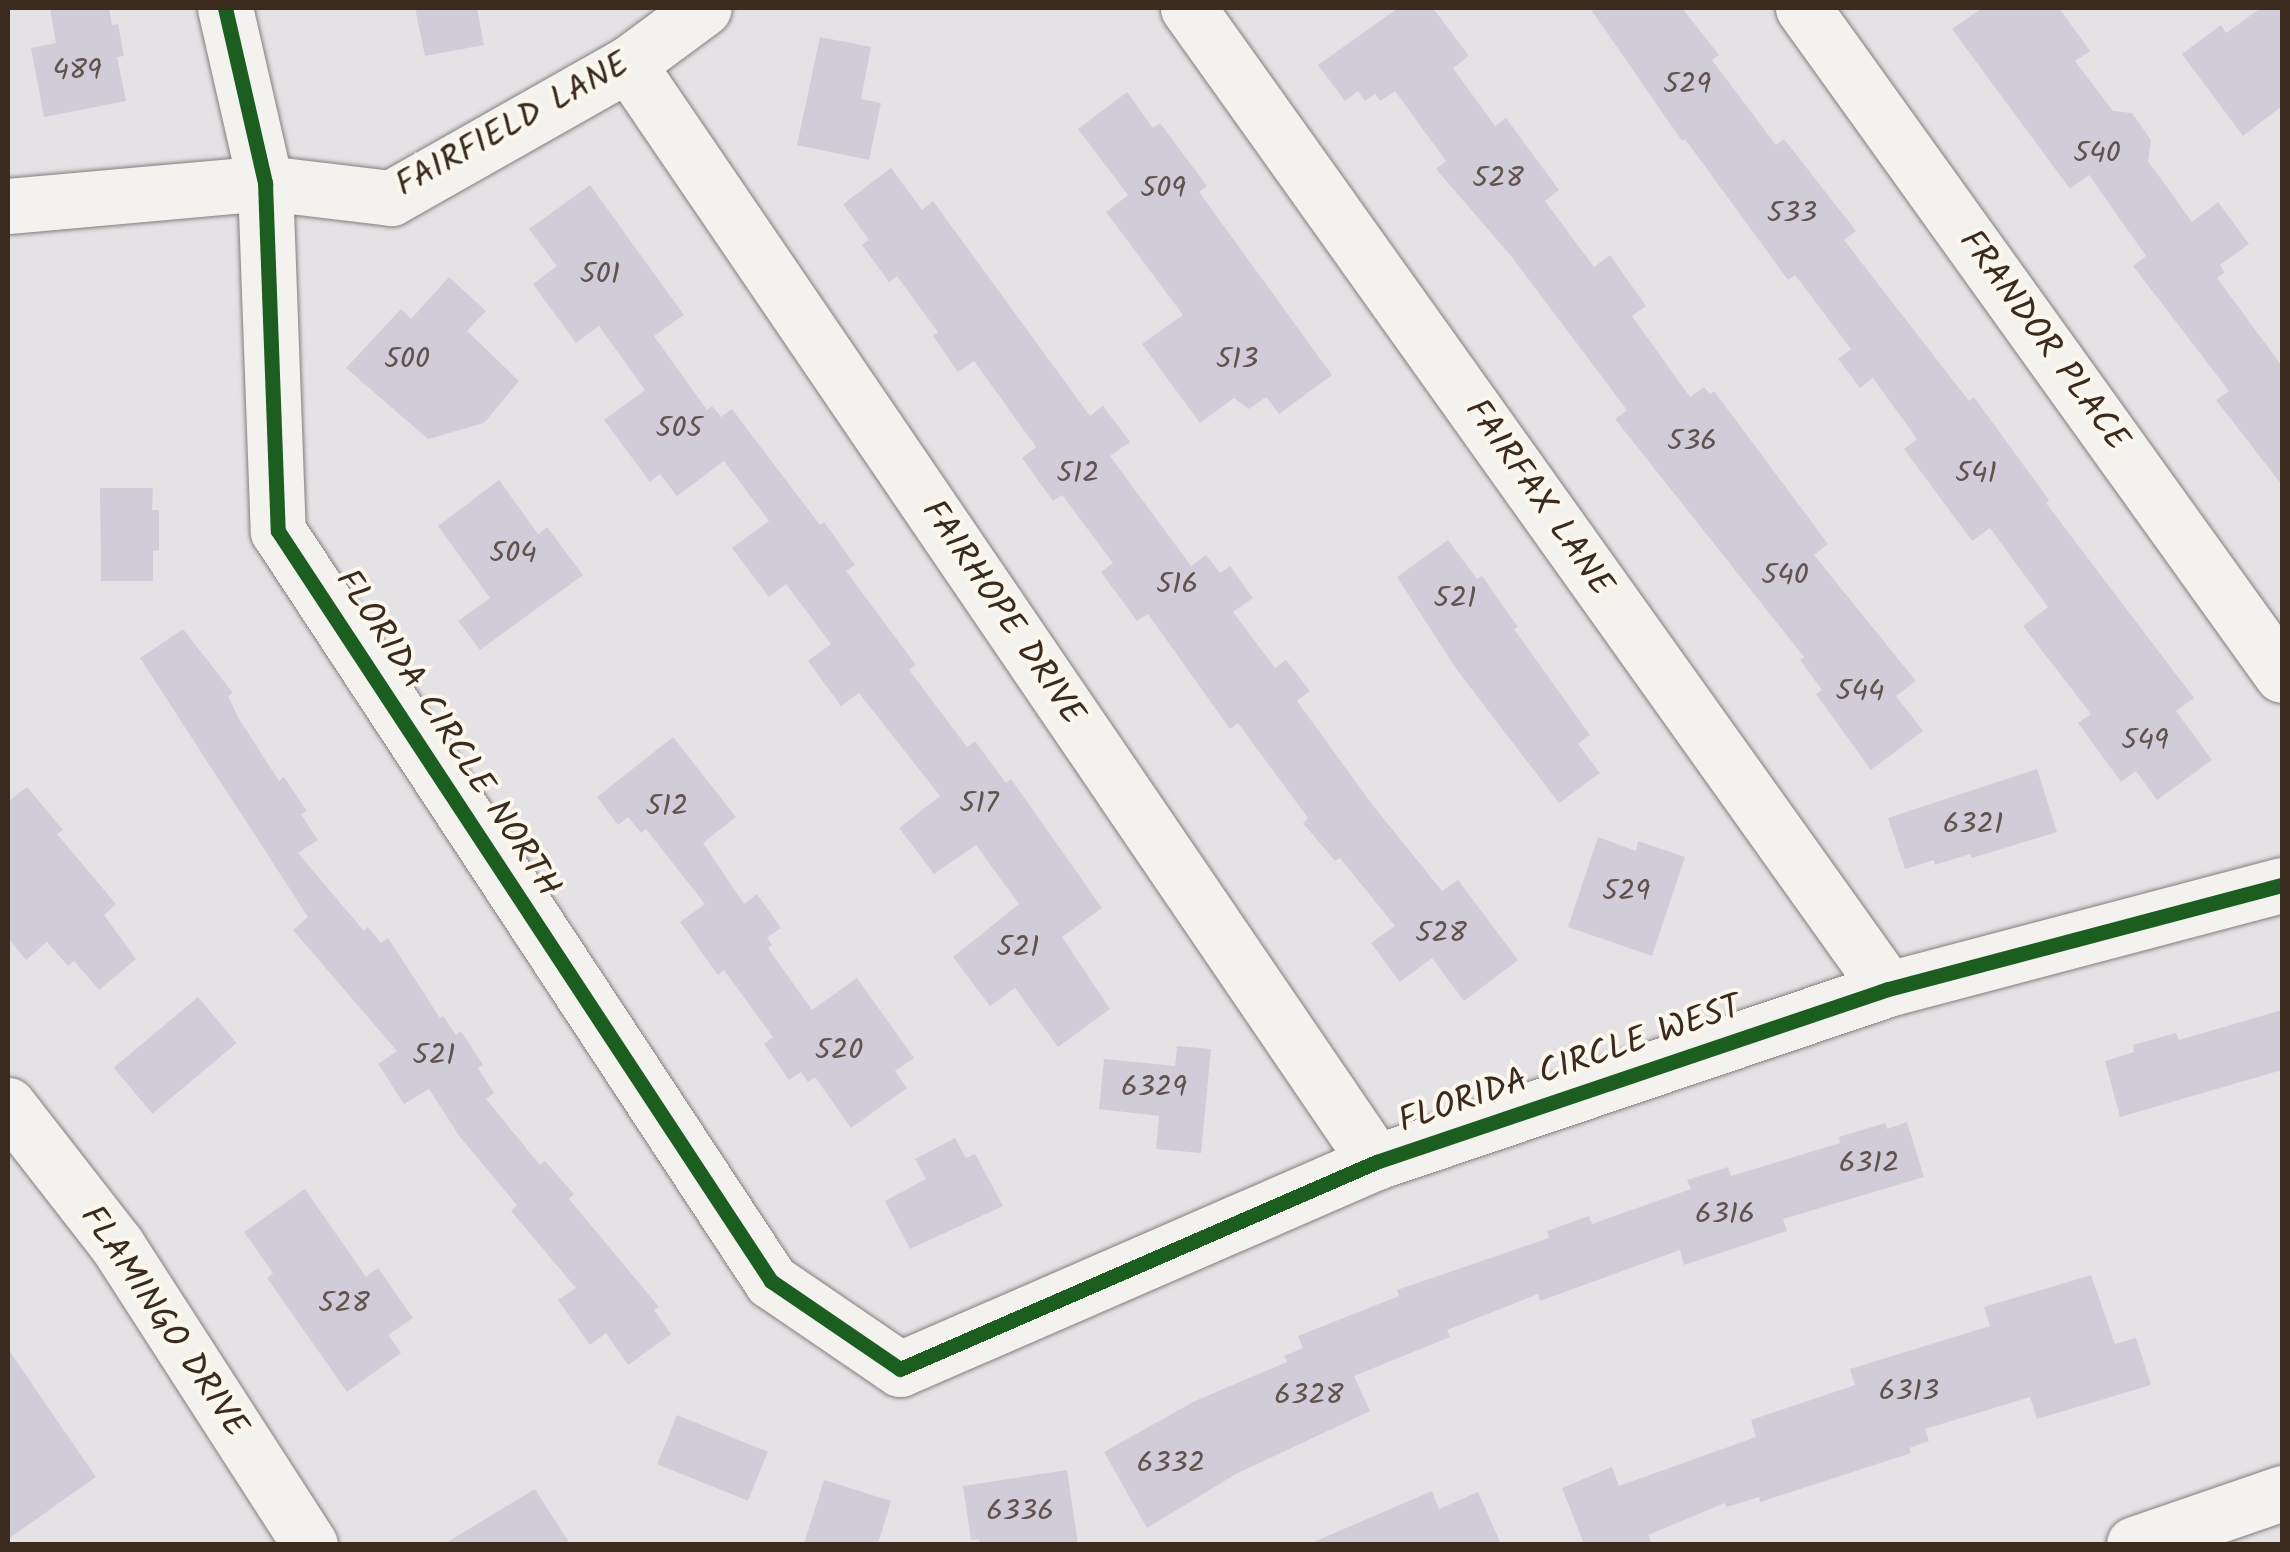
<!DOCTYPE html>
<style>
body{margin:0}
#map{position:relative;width:2290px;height:1552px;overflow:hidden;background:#e5e2e6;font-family:Kalam,sans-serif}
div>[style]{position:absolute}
.building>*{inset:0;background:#d0cdd9;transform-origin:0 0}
.roads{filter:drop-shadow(0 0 2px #837e7d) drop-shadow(0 0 2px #837e7d)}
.minor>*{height:55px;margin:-27.5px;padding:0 27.5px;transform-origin:27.5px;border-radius:27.5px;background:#f3f2ef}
.cycleway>*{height:15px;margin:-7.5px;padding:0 7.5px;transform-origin:7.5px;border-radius:7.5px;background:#1b5e20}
span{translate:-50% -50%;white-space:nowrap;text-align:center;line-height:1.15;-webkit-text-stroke:8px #fbf7ec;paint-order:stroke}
.number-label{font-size:30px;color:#60534d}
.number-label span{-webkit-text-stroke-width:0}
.street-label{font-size:35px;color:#3b2a1e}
.frame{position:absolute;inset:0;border:10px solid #3b2a1e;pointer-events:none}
</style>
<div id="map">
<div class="building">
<div style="clip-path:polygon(50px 8px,109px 8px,112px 25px,118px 24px,124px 56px,117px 57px,126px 101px,44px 117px,31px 48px,56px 43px)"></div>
<div style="clip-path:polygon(415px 8px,477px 8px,484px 45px,425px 56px)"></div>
<div style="clip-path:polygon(1398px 8px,1433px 8px,1469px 56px,1453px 68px,1495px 126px,1506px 118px,1559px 190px,1545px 201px,1594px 267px,1610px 255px,1646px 306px,1632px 316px,1690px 397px,1704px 387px,1710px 394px,1714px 391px,1828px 544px,1814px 555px,1916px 681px,1896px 696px,1923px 731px,1871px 770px,1816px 694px,1822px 690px,1800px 660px,1804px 657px,1615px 419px,1627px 410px,1511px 256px,1436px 169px,1446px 161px,1395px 91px,1380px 101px,1375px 94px,1365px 101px,1358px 91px,1345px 101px,1318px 65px)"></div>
<div style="clip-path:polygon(1590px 8px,1682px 8px,1719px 55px,1712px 60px,1776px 145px,1784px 139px,1856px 231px,1844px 240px,1969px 401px,1974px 397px,2049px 500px,2046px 503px,2194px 698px,2176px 711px,2212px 760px,2157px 800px,2136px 771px,2121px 782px,2078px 723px,2091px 714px,2023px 626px,2048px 607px,1990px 528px,1972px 541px,1904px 449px,1917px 439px,1873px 378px,1860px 388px,1838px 359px,1851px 349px,1795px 275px,1788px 280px,1685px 139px,1682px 141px)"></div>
<div style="clip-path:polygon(1982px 8px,2059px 8px,2090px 51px,2075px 61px,2113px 111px,2132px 113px,2151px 140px,2148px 161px,2192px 222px,2218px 202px,2249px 244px,2220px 265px,2225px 272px,2217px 278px,2282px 366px,2282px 485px,2216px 400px,2229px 391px,2133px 266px,2146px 256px,2089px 175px,2070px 189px,1952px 29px)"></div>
<div style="clip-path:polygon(2261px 8px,2282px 8px,2282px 106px,2243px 136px,2182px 54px,2221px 25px,2226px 33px)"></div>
<div style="clip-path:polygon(820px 37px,871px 47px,861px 99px,881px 103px,869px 160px,797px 145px)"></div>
<div style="clip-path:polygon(1127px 92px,1153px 128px,1160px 123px,1207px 186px,1199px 192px,1332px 375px,1279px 414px,1266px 397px,1249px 409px,1234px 398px,1200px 423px,1142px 344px,1183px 315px,1106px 212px,1128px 195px,1078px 129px)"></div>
<div style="clip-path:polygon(891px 168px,922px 210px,933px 201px,1090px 416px,1103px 406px,1130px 442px,1110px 456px,1191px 566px,1206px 555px,1220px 573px,1230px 566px,1253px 598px,1233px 612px,1275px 668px,1286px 660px,1310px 691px,1297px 701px,1371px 803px,1442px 891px,1458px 880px,1518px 960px,1464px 1001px,1432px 958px,1400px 982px,1371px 943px,1395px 926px,1340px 858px,1335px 861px,1303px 823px,1308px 818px,1238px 723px,1230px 729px,1148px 614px,1137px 621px,1101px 572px,1113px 563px,1062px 495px,1053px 501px,1022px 458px,1036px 447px,974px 361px,958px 372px,933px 336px,938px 332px,897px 276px,889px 282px,862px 245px,869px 240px,843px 204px)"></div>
<div style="clip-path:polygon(590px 185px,684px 315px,654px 336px,707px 410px,712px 406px,721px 417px,732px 409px,820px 525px,824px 522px,855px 565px,846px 571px,916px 665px,909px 670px,967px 747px,975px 741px,1006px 783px,1011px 779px,1102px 908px,1062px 937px,1110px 1009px,1058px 1047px,1015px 988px,990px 1006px,953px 957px,1019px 904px,976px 845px,934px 874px,899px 828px,940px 796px,859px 693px,841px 706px,808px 661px,831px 644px,786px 584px,769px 597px,732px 548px,769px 521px,724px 461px,677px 496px,660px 474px,650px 482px,604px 420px,645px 390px,599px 326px,576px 343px,533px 284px,557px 266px,529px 229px)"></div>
<div style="clip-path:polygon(449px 277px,486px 311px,467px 331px,519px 381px,484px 423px,428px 439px,346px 368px,401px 309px,411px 319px)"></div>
<div style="clip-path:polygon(499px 480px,538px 534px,547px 527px,583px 575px,480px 650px,458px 621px,490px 598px,438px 526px)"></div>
<div style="clip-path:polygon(100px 488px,153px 488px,152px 510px,159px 510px,159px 550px,153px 551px,153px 581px,101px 581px)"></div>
<div style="clip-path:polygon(1448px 540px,1477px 579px,1482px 576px,1518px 627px,1514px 629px,1590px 735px,1578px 744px,1600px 773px,1559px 803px,1457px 670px,1397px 577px)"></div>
<div style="clip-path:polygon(183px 629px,233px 693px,228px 696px,239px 719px,279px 781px,284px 777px,307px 811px,301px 814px,318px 840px,298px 853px,364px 931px,368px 927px,381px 943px,388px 938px,440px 1018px,443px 1016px,456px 1035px,461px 1031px,483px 1065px,478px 1068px,494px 1093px,486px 1099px,540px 1165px,545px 1161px,574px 1194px,569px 1199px,659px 1307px,654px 1310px,671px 1334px,628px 1365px,606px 1333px,590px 1345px,558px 1300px,576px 1288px,511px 1211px,517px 1205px,460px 1137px,429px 1089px,404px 1104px,378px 1064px,397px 1051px,293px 930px,308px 917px,140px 658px)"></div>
<div style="clip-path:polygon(673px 737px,736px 817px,703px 843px,744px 904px,757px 894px,781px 928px,767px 938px,772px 945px,768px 948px,812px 1010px,857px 978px,914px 1058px,895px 1071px,907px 1088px,851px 1128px,815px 1077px,808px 1082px,801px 1072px,789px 1080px,764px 1044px,773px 1037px,724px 970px,718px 975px,680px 922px,705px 904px,646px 829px,641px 833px,628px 817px,618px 825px,597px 797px)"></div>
<div style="clip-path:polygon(2037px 769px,2057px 832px,1972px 858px,1970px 854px,1935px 865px,1934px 860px,1905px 869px,1888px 818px)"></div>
<div style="clip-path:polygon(27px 787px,63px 830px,57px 834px,116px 904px,104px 915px,136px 959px,99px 990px,74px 961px,68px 966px,47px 942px,26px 960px,8px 938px,8px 802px)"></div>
<div style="clip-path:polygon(1598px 837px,1636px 851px,1638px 841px,1685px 857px,1652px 956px,1568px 927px)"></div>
<div style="left:198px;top:997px;width:60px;height:110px;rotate:50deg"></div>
<div style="clip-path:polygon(2282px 1010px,2282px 1070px,2120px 1117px,2105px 1061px,2134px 1052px,2133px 1045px,2176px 1033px,2179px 1040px)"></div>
<div style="clip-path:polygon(1177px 1046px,1211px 1049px,1201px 1153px,1156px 1149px,1159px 1116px,1099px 1109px,1104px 1059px,1175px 1066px)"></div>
<div style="clip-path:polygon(1907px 1122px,1924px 1177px,1783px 1219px,1787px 1231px,1684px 1265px,1680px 1250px,1540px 1301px,1538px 1294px,1447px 1330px,1450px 1337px,1354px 1376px,1370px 1411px,1236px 1474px,1147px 1528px,1104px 1452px,1195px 1401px,1287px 1362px,1284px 1356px,1303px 1348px,1298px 1336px,1399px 1296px,1397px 1290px,1549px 1238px,1547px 1231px,1589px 1216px,1592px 1224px,1691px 1189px,1687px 1180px,1728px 1167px,1731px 1176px,1840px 1143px,1839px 1137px,1885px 1123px,1887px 1129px)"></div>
<div style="clip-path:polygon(955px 1138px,966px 1158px,975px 1154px,1003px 1206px,910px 1249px,885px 1201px,926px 1179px,915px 1159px)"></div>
<div style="clip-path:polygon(305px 1189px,366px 1277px,378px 1268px,413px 1318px,388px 1335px,401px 1353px,347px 1392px,267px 1278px,273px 1273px,244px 1232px)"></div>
<div style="clip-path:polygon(2091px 1275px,2115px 1344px,2136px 1338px,2151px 1385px,2037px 1419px,2030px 1397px,1925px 1429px,1929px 1441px,1909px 1448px,1911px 1453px,1760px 1502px,1759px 1497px,1727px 1507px,1725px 1503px,1648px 1535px,1652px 1544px,1584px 1544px,1562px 1488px,1612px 1467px,1619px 1486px,1756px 1437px,1751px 1420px,1855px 1385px,1850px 1369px,1990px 1326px,1984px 1307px)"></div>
<div style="clip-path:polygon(8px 1349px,96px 1477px,8px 1539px)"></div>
<div style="left:677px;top:1415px;width:98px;height:53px;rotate:22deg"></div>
<div style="clip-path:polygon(1067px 1470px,1078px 1544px,980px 1544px,979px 1539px,971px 1540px,963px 1486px)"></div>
<div style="clip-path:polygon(824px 1480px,891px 1501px,878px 1544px,804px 1544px)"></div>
<div style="clip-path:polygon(535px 1489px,570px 1544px,444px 1544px)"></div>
<div style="clip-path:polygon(1432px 1491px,1439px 1509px,1478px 1492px,1501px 1544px,1309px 1544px)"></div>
</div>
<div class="roads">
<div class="minor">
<div style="left:225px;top:8px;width:180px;rotate:77.1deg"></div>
<div style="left:265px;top:183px;width:348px;rotate:87.9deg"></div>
<div style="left:278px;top:531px;width:898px;rotate:56.68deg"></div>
<div style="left:771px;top:1281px;width:156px;rotate:34.3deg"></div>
<div style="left:900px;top:1369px;width:519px;rotate:-23.5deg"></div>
<div style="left:1376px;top:1162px;width:540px;rotate:-18.67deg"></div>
<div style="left:1888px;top:989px;width:407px;rotate:-14.8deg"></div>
<div style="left:1188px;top:8px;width:1205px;rotate:54.49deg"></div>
<div style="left:1803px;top:8px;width:821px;rotate:54.32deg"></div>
<div style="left:628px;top:64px;width:1329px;rotate:55.74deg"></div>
<div style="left:8px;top:206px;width:258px;rotate:-5.1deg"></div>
<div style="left:265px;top:183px;width:127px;rotate:6.8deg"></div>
<div style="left:391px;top:198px;width:272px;rotate:-29.5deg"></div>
<div style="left:628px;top:64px;width:94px;rotate:-36.4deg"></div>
<div style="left:8px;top:1105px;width:177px;rotate:52.1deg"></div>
<div style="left:117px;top:1245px;width:356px;rotate:57.2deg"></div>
<div style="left:2134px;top:1544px;width:157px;rotate:-19deg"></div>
</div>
</div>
<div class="cycleway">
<div style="left:225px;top:8px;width:180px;rotate:77.1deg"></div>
<div style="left:265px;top:183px;width:348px;rotate:87.9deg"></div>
<div style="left:278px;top:531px;width:898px;rotate:56.68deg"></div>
<div style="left:771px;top:1281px;width:156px;rotate:34.3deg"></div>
<div style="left:900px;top:1369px;width:519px;rotate:-23.5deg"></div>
<div style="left:1376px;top:1162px;width:540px;rotate:-18.67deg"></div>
<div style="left:1888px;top:989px;width:407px;rotate:-14.8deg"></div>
</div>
<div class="number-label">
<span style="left:77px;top:71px">489</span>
<span style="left:1687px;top:85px">529</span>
<span style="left:2097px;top:154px">540</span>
<span style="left:1498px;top:179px">528</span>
<span style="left:1163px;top:189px">509</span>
<span style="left:1792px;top:214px">533</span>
<span style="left:600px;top:275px">501</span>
<span style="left:407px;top:360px">500</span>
<span style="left:1237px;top:360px">513</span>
<span style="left:679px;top:429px">505</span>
<span style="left:1692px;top:442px">536</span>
<span style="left:1078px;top:474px">512</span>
<span style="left:1976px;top:474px">541</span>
<span style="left:513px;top:554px">504</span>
<span style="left:1785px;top:576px">540</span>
<span style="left:1177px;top:585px">516</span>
<span style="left:1455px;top:599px">521</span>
<span style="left:1860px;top:692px">544</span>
<span style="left:2145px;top:741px">549</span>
<span style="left:979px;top:804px">517</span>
<span style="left:667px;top:807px">512</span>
<span style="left:1973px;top:825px">6321</span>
<span style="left:1626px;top:892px">529</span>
<span style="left:1441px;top:934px">528</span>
<span style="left:1018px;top:948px">521</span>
<span style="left:839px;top:1051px">520</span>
<span style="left:434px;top:1056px">521</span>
<span style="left:1154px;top:1088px">6329</span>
<span style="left:1869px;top:1164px">6312</span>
<span style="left:1725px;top:1215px">6316</span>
<span style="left:344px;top:1304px">528</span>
<span style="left:1909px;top:1392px">6313</span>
<span style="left:1309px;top:1396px">6328</span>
<span style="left:1171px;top:1464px">6332</span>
<span style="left:1020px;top:1512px">6336</span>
</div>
<div class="street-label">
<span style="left:513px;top:126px;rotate:-29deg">FAIRFIELD LANE</span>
<span style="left:2043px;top:341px;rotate:54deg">FRANDOR PLACE</span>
<span style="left:1538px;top:498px;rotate:55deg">FAIRFAX LANE</span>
<span style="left:1002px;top:613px;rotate:56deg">FAIRHOPE DRIVE</span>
<span style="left:447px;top:734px;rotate:57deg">FLORIDA CIRCLE NORTH</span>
<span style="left:1570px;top:1065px;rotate:-19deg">FLORIDA CIRCLE WEST</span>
<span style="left:163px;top:1322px;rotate:56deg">FLAMINGO DRIVE</span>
</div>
<div class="frame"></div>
</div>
